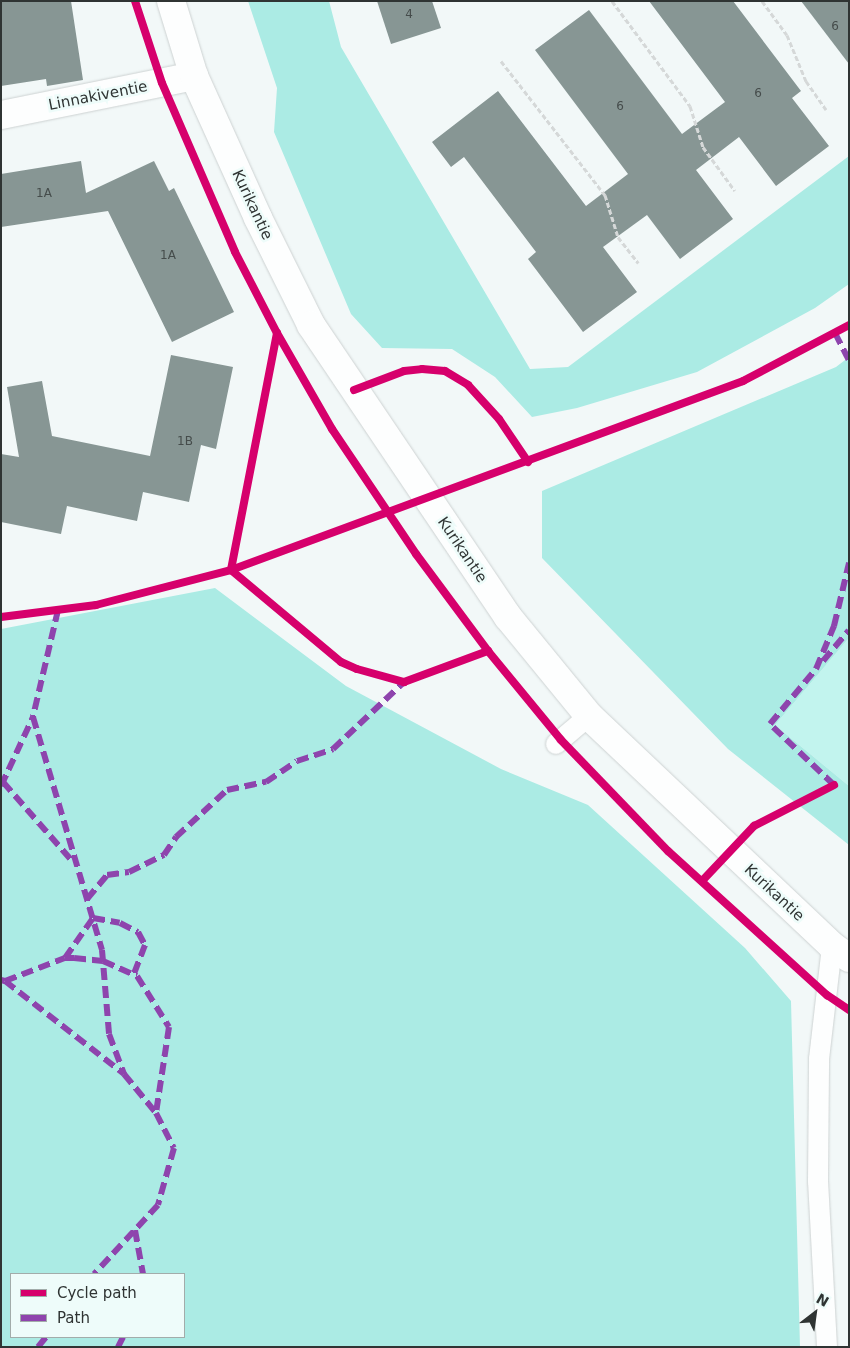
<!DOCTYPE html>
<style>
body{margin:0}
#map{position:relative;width:850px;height:1348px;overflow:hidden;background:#f2f8f8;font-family:"DejaVu Sans",sans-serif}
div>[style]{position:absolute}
.green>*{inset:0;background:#c2f4ee}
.forest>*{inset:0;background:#abebe4}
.building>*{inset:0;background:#879694}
.path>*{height:3px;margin-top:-1.5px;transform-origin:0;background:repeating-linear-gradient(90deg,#d5d8d8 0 5px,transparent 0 7.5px)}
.roads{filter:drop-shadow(0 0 1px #cdd2d2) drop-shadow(0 0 1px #cdd2d2)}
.lane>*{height:20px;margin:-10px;padding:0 10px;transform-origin:10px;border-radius:10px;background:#fdfefe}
.street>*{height:28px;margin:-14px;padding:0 14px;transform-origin:14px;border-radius:14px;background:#fdfefe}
.secondary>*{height:28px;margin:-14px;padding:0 14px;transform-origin:14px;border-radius:14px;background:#fdfefe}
.quiet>*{height:6px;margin-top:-3px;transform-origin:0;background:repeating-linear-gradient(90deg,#8e44ad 0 12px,transparent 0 18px)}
.cycleway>*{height:8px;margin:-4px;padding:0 4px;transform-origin:4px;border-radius:4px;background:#d6006c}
span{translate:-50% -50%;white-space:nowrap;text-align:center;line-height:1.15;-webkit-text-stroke:5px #eefcfa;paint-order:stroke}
.number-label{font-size:12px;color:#454c4b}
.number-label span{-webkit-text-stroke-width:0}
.street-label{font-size:15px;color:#2f3433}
.frame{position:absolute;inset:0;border:2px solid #2f3433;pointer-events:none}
.legend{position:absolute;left:10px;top:1273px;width:175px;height:65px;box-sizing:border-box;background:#eefcfa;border:1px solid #a2acaa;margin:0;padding:6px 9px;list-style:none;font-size:15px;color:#2f3433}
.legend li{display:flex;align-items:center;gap:10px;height:25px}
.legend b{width:25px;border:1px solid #a2acaa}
.north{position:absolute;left:790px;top:1288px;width:50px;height:50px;-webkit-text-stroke:4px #eefcfa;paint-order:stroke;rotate:30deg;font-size:14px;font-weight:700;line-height:20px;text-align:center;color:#2f3433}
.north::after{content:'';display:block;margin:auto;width:18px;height:22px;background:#2f3433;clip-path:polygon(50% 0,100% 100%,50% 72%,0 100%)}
</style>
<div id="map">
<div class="green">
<div style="clip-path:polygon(849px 638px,849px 786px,775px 725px)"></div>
</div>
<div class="forest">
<div style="clip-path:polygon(248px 1px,329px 1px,341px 47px,530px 369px,568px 367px,849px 156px,849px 284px,815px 308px,697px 372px,577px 408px,532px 417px,495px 377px,452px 349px,382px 348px,351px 314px,274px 132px,277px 88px)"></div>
<div style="clip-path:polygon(849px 357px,849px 638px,775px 725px,849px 786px,849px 845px,728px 749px,542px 558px,542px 491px,836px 367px)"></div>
<div style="clip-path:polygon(evenodd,215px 588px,346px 686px,501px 769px,588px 805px,745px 948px,791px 1001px,800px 1347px,1px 1347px,1px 629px,215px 588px,11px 1274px,184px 1274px,184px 1337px,11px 1337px,11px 1274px)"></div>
</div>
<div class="building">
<div style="clip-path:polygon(1px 1px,71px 1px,83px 80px,47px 86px,46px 79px,1px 86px)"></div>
<div style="clip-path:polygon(377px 1px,432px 1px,441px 28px,391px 44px)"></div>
<div style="clip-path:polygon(649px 1px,733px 1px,801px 91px,792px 98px,829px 146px,776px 186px,739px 137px,696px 170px,733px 219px,680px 259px,647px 215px,603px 247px,637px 292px,583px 332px,528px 259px,536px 252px,464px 157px,451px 167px,432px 142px,498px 91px,586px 206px,628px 174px,535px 50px,589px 10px,682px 134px,725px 102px)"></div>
<div style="clip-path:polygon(801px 1px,849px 1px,849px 64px)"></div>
<div style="clip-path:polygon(81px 161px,86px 193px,154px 161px,169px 191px,174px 188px,234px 312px,172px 342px,108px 211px,1px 227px,1px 174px)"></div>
<div style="clip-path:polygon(171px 355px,233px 367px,216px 449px,201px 445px,189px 502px,143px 492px,137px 521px,67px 506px,61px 534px,1px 522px,1px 454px,19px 457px,7px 387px,42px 381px,52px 436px,150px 456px)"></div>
</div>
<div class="path">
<div style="left:612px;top:1px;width:131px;rotate:53.4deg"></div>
<div style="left:690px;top:106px;width:43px;rotate:72.4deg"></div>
<div style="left:703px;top:147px;width:54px;rotate:54deg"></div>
<div style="left:762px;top:1px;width:42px;rotate:53.7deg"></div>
<div style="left:787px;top:35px;width:50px;rotate:67.6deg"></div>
<div style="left:806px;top:81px;width:35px;rotate:55deg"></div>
<div style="left:501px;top:61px;width:170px;rotate:52.2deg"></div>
<div style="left:605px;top:195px;width:44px;rotate:72.8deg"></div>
<div style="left:618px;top:237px;width:33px;rotate:52deg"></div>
</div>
<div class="roads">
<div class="lane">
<div style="left:556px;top:744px;width:43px;rotate:-40.3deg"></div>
<div style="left:827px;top:1347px;width:166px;rotate:-93.1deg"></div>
<div style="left:818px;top:1181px;width:122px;rotate:-89.5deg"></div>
<div style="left:819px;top:1059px;width:114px;rotate:-83.4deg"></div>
</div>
<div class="street">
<div style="left:1px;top:115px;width:197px;rotate:-11.4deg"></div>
</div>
<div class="secondary">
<div style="left:171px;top:1px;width:78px;rotate:73deg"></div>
<div style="left:194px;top:76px;width:156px;rotate:65.7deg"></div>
<div style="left:258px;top:218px;width:119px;rotate:63.6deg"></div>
<div style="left:311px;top:325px;width:352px;rotate:56deg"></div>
<div style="left:508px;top:617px;width:128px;rotate:50.7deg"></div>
<div style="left:589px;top:716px;width:335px;rotate:43.4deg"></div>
<div style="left:832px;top:946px;width:21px;rotate:35deg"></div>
</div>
</div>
<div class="quiet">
<div style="left:835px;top:333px;width:30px;rotate:63deg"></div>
<div style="left:58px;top:610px;width:110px;rotate:103.2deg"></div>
<div style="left:33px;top:717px;width:243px;rotate:73.5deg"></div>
<div style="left:102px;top:950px;width:84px;rotate:85.2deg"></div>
<div style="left:109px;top:1034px;width:43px;rotate:69.4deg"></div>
<div style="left:124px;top:1074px;width:50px;rotate:50.6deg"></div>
<div style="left:156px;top:1113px;width:39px;rotate:63deg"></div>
<div style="left:174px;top:1148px;width:59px;rotate:105.7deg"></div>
<div style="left:158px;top:1205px;width:94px;rotate:132.8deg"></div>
<div style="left:823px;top:661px;width:40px;rotate:-50deg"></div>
<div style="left:3px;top:782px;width:108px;rotate:48.8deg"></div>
<div style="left:834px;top:785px;width:88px;rotate:-136.4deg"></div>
<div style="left:770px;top:724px;width:72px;rotate:-50.1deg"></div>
<div style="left:816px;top:669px;width:47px;rotate:-67.3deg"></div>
<div style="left:834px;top:626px;width:65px;rotate:-76.6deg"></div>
<div style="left:1px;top:786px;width:76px;rotate:-65.1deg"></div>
<div style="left:87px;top:899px;width:31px;rotate:-50deg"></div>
<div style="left:107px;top:875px;width:22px;rotate:-8deg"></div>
<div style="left:129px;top:872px;width:39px;rotate:-26deg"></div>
<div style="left:164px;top:855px;width:22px;rotate:-56deg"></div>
<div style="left:176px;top:837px;width:69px;rotate:-42.7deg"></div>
<div style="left:227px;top:790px;width:40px;rotate:-12deg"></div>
<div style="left:266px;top:782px;width:37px;rotate:-34deg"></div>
<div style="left:297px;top:761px;width:38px;rotate:-18deg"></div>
<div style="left:333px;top:749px;width:98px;rotate:-43.3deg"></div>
<div style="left:65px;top:958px;width:49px;rotate:-55deg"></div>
<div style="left:93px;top:918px;width:27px;rotate:10deg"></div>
<div style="left:120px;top:923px;width:20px;rotate:27deg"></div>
<div style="left:138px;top:932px;width:15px;rotate:62deg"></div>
<div style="left:145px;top:945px;width:31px;rotate:111deg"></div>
<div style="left:1px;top:980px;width:4px;rotate:14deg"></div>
<div style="left:5px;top:981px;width:64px;rotate:-21deg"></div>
<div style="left:65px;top:958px;width:9px"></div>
<div style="left:74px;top:958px;width:29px;rotate:6deg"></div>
<div style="left:103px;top:961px;width:37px;rotate:24deg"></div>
<div style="left:137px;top:976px;width:60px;rotate:57.9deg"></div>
<div style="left:169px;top:1027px;width:87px;rotate:98.6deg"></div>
<div style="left:5px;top:981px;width:151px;rotate:38deg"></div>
<div style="left:135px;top:1230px;width:45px;rotate:79.7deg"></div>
<div style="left:38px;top:1347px;width:13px;rotate:-51deg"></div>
<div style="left:118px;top:1347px;width:11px;rotate:-63deg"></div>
</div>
<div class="cycleway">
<div style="left:135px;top:1px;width:86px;rotate:71.8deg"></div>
<div style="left:162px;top:83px;width:184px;rotate:66.6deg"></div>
<div style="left:235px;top:252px;width:91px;rotate:62.6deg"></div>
<div style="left:277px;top:333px;width:111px;rotate:60.2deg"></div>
<div style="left:332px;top:429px;width:151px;rotate:56.1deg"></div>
<div style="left:416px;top:554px;width:121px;rotate:53.4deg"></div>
<div style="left:488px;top:651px;width:115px;rotate:50.6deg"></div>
<div style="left:561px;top:740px;width:154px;rotate:46.1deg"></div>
<div style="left:668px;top:851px;width:215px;rotate:42.2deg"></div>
<div style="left:827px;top:995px;width:27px;rotate:34deg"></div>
<div style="left:277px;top:333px;width:241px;rotate:101deg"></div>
<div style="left:231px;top:570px;width:143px;rotate:39.9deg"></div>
<div style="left:341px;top:662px;width:17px;rotate:24deg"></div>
<div style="left:357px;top:669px;width:49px;rotate:15.5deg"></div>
<div style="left:404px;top:682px;width:90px;rotate:-20.3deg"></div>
<div style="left:354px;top:390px;width:53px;rotate:-20.8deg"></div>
<div style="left:404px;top:371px;width:18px;rotate:-6deg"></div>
<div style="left:422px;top:369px;width:23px;rotate:5deg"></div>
<div style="left:445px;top:371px;width:27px;rotate:31deg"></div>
<div style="left:468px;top:385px;width:46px;rotate:47.6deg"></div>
<div style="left:499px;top:419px;width:52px;rotate:56deg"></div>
<div style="left:1px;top:617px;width:96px;rotate:-7.2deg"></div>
<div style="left:96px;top:605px;width:139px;rotate:-14.5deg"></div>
<div style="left:231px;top:570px;width:546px;rotate:-20.26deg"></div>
<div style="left:743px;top:381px;width:120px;rotate:-27.8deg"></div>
<div style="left:702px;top:881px;width:76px;rotate:-46.6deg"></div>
<div style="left:754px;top:826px;width:90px;rotate:-27.1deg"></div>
</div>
<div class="number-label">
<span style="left:409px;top:15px">4</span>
<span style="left:835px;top:27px">6</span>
<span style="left:758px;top:94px">6</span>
<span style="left:620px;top:107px">6</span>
<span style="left:44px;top:194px">1A</span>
<span style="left:168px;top:256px">1A</span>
<span style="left:185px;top:442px">1B</span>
</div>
<div class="street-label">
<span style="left:98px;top:96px;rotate:-11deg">Linnakiventie</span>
<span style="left:252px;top:205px;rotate:65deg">Kurikantie</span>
<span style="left:462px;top:550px;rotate:56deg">Kurikantie</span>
<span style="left:774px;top:893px;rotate:43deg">Kurikantie</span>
</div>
<div class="frame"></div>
<ul class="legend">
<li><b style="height:6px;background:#d6006c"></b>Cycle path</li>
<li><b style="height:6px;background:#8e44ad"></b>Path</li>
</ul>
<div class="north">N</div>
</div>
